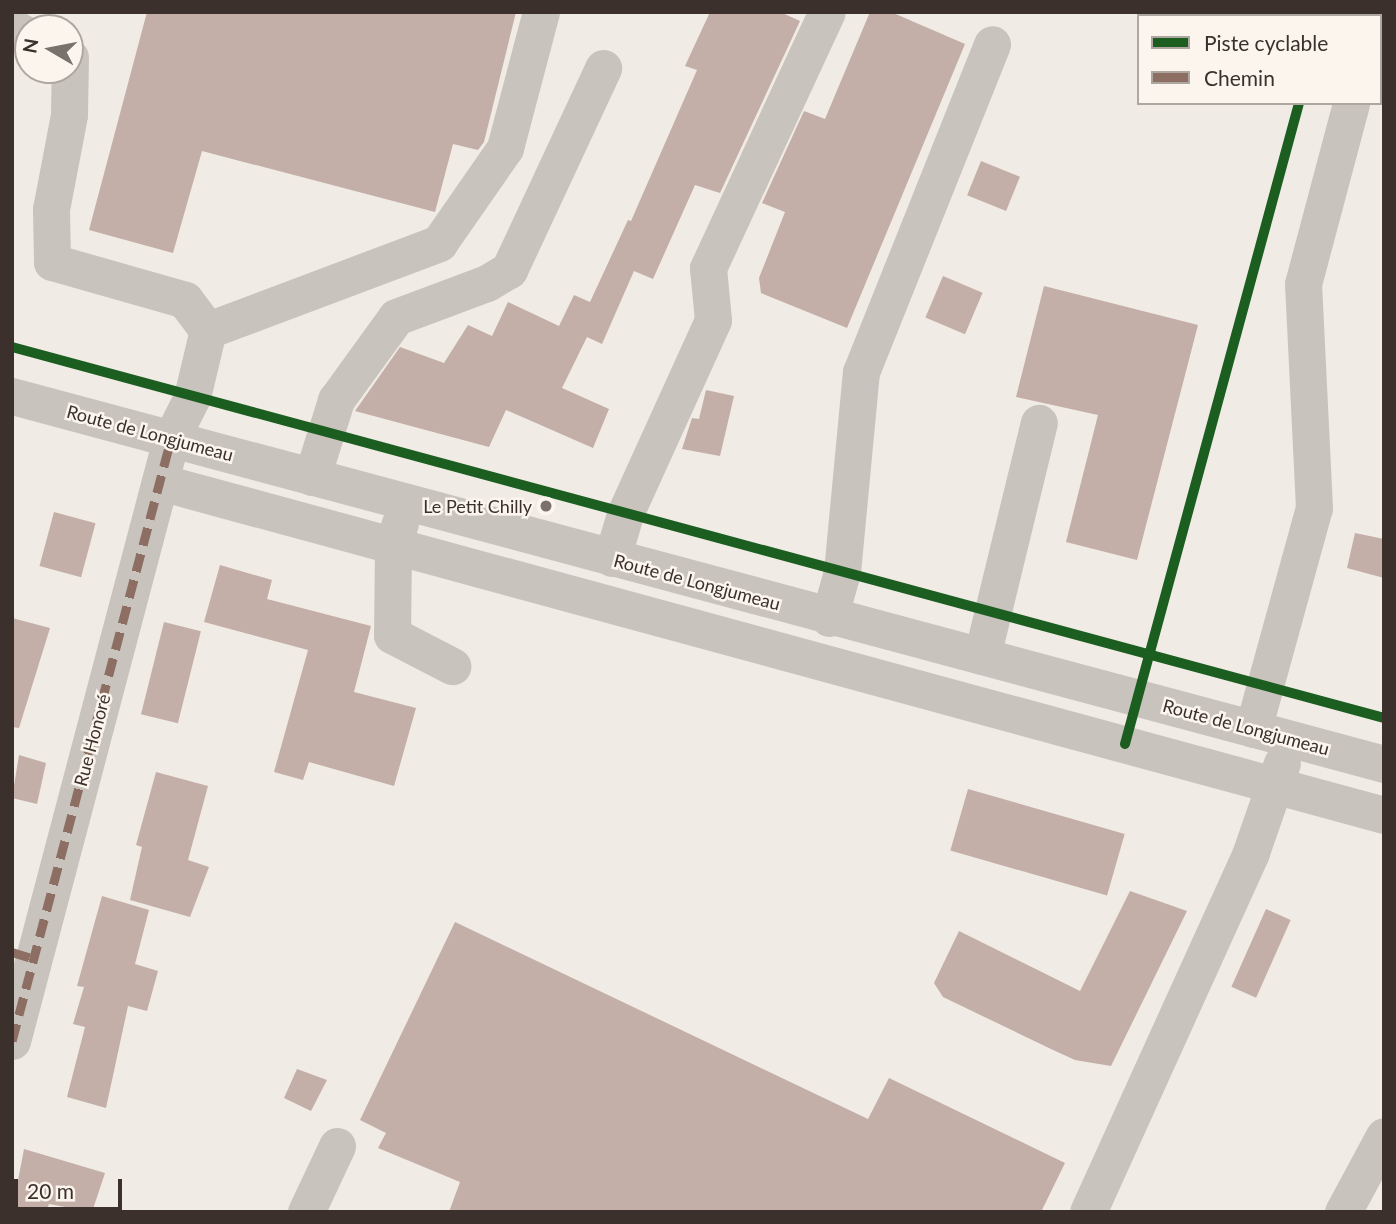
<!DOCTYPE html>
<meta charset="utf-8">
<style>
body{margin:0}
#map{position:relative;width:1396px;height:1224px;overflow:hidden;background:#f0ebe5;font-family:Lato,sans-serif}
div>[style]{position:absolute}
.building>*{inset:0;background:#c3afa7;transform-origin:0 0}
.minor>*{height:37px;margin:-18.5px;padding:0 18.5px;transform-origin:18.5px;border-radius:18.5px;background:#c9c3be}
.quiet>*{height:9px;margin-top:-4.5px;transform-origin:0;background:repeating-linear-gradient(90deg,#8d6e63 0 18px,transparent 0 27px)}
.cycleway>*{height:10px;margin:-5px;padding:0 5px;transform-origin:5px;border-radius:5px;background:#1b5e20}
.dots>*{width:19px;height:19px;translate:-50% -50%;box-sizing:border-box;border:4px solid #fbf5ee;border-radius:50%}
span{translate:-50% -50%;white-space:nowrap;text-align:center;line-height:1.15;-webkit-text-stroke:5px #fbf5ee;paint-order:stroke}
.street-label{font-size:18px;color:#3b302b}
.poi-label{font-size:18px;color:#3b302b}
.right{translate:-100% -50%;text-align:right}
.frame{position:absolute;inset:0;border:14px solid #3b302b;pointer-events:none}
.legend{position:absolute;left:1137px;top:14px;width:245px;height:91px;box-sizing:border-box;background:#fbf5ee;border:2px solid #aea6a0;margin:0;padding:9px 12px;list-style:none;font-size:21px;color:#3b302b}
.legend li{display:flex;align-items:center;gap:14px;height:35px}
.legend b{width:35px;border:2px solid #aea6a0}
.north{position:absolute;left:14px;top:14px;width:70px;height:70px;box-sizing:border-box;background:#fbf5ee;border:2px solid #aea6a0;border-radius:50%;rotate:280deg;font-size:19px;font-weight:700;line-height:28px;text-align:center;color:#3b302b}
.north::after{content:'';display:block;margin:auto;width:24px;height:32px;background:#7a716c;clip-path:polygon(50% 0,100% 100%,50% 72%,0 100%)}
.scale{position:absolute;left:14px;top:1179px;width:108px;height:32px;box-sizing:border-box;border:4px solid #3b302b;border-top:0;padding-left:9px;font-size:21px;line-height:24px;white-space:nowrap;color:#3b302b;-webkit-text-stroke:5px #fbf5ee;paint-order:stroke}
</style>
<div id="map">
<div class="building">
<div style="clip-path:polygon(147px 12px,516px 12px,484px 142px,478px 150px,453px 144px,435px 212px,202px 151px,173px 253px,89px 230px)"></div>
<div style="clip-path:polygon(710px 12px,780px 12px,800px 21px,720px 193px,695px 185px,653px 279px,634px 271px,602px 344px,587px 337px,562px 388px,609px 409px,593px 448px,506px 410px,489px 447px,355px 411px,400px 347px,444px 363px,468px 325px,492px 336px,508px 302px,559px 326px,574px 295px,590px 302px,628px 220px,631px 221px,697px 70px,685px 66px)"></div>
<div style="clip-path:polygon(870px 12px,891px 12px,965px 44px,847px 328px,761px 293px,759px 278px,785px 212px,762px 203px,804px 111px,825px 119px)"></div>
<div style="left:981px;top:161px;width:42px;height:37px;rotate:22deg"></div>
<div style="left:943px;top:276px;width:43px;height:45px;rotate:23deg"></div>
<div style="clip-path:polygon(1044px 286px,1198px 325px,1137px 560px,1066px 542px,1098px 415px,1016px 397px)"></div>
<div style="clip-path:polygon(706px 390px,734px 396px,720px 456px,682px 449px,692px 418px,699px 419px)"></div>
<div style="left:54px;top:512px;width:43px;height:56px;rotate:15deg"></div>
<div style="clip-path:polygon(1355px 533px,1384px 539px,1384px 578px,1347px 568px)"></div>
<div style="clip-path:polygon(220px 565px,272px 580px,267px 599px,371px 626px,354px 692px,416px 708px,394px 786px,309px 762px,303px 780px,274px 772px,308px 650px,204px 622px)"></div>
<div style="clip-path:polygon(12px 618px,50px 628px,19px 728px,12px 727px)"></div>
<div style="left:164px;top:622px;width:38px;height:95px;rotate:14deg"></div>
<div style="clip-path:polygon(19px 755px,46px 763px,37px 804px,12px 798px)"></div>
<div style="clip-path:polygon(156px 772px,208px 786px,188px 860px,209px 867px,190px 917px,130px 900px,142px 847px,136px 845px)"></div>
<div style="left:968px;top:789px;width:163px;height:64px;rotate:16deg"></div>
<div style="clip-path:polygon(1130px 891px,1187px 911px,1111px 1066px,1075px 1060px,1051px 1049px,943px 997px,934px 983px,959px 931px,1080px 991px)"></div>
<div style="clip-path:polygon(102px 896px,149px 910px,135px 964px,158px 971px,147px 1011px,128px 1006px,106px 1108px,67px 1097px,85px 1027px,73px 1024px,84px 987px,77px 986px)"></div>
<div style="left:1266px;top:909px;width:27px;height:85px;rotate:24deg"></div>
<div style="clip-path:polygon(455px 922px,868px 1119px,889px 1078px,1065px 1163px,1041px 1212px,449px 1212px,460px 1182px,378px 1148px,386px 1133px,360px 1120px)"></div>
<div style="clip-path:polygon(297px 1069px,327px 1080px,311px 1111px,284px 1098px)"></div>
<div style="clip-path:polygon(24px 1149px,105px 1173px,92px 1212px,49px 1204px,46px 1212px,12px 1212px)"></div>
</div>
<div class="minor">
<div style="left:1374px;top:16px;width:4px;rotate:-76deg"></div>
<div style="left:12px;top:27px;width:18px;rotate:29deg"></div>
<div style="left:70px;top:57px;width:58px;rotate:91deg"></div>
<div style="left:69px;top:115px;width:96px;rotate:100.8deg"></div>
<div style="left:51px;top:209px;width:53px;rotate:88.9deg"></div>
<div style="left:52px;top:262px;width:138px;rotate:15.9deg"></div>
<div style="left:185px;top:300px;width:38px;rotate:53deg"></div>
<div style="left:208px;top:330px;width:247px;rotate:-20.6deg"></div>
<div style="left:439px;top:243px;width:116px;rotate:-55.2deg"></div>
<div style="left:505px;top:148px;width:141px;rotate:-75.2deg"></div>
<div style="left:12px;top:396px;width:1420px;rotate:15.01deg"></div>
<div style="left:312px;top:477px;width:81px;rotate:-72.7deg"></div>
<div style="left:336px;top:400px;width:102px;rotate:-54.1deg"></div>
<div style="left:396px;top:317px;width:97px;rotate:-20.5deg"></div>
<div style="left:487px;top:283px;width:26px;rotate:-31deg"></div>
<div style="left:509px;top:270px;width:223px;rotate:-65deg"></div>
<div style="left:160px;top:482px;width:1268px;rotate:15.22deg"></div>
<div style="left:400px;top:523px;width:23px;rotate:108deg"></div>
<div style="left:393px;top:545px;width:90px;rotate:90.6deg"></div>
<div style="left:392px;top:635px;width:68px;rotate:27.3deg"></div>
<div style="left:612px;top:558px;width:46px;rotate:-73.5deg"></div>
<div style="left:625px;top:514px;width:213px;rotate:-65.6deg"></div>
<div style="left:713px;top:320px;width:52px;rotate:-95.5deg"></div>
<div style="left:708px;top:268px;width:282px;rotate:-65.1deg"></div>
<div style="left:829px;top:618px;width:48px;rotate:-74.2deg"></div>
<div style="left:842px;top:572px;width:201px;rotate:-84.6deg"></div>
<div style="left:861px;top:372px;width:353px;rotate:-68.2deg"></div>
<div style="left:982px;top:656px;width:240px;rotate:-76.3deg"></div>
<div style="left:1253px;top:729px;width:229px;rotate:-74.6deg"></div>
<div style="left:1314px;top:508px;width:224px;rotate:-92.8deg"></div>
<div style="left:1303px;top:284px;width:187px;rotate:-75.1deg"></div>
<div style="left:12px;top:1041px;width:623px;rotate:-75.2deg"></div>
<div style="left:171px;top:439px;width:47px;rotate:-63.4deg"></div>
<div style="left:192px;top:397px;width:69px;rotate:-76.6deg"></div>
<div style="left:306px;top:1212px;width:73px;rotate:-64.8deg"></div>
<div style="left:1088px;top:1212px;width:395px;rotate:-65.6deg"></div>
<div style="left:1251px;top:852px;width:94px;rotate:-70.8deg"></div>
<div style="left:1343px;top:1212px;width:86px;rotate:-61.7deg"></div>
</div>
<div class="quiet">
<div style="left:12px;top:952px;width:24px;rotate:17deg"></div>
<div style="left:12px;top:1041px;width:623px;rotate:-75.2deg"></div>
</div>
<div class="cycleway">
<div style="left:12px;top:347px;width:1421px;rotate:15.13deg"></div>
<div style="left:1125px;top:744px;width:664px;rotate:-74.81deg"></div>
</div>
<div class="dots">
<div style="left:546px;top:506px;background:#7a716c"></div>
</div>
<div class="street-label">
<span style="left:150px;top:433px;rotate:15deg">Route de Longjumeau</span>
<span style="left:697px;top:582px;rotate:15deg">Route de Longjumeau</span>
<span style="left:1246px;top:727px;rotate:15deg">Route de Longjumeau</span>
<span style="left:92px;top:740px;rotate:-75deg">Rue Honoré</span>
</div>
<div class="poi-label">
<span class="right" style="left:532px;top:506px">Le Petit Chilly</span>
</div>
<div class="frame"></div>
<ul class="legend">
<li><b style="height:9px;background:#1b5e20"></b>Piste cyclable</li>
<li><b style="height:9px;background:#8d6e63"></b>Chemin</li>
</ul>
<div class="north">N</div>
<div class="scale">20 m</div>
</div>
